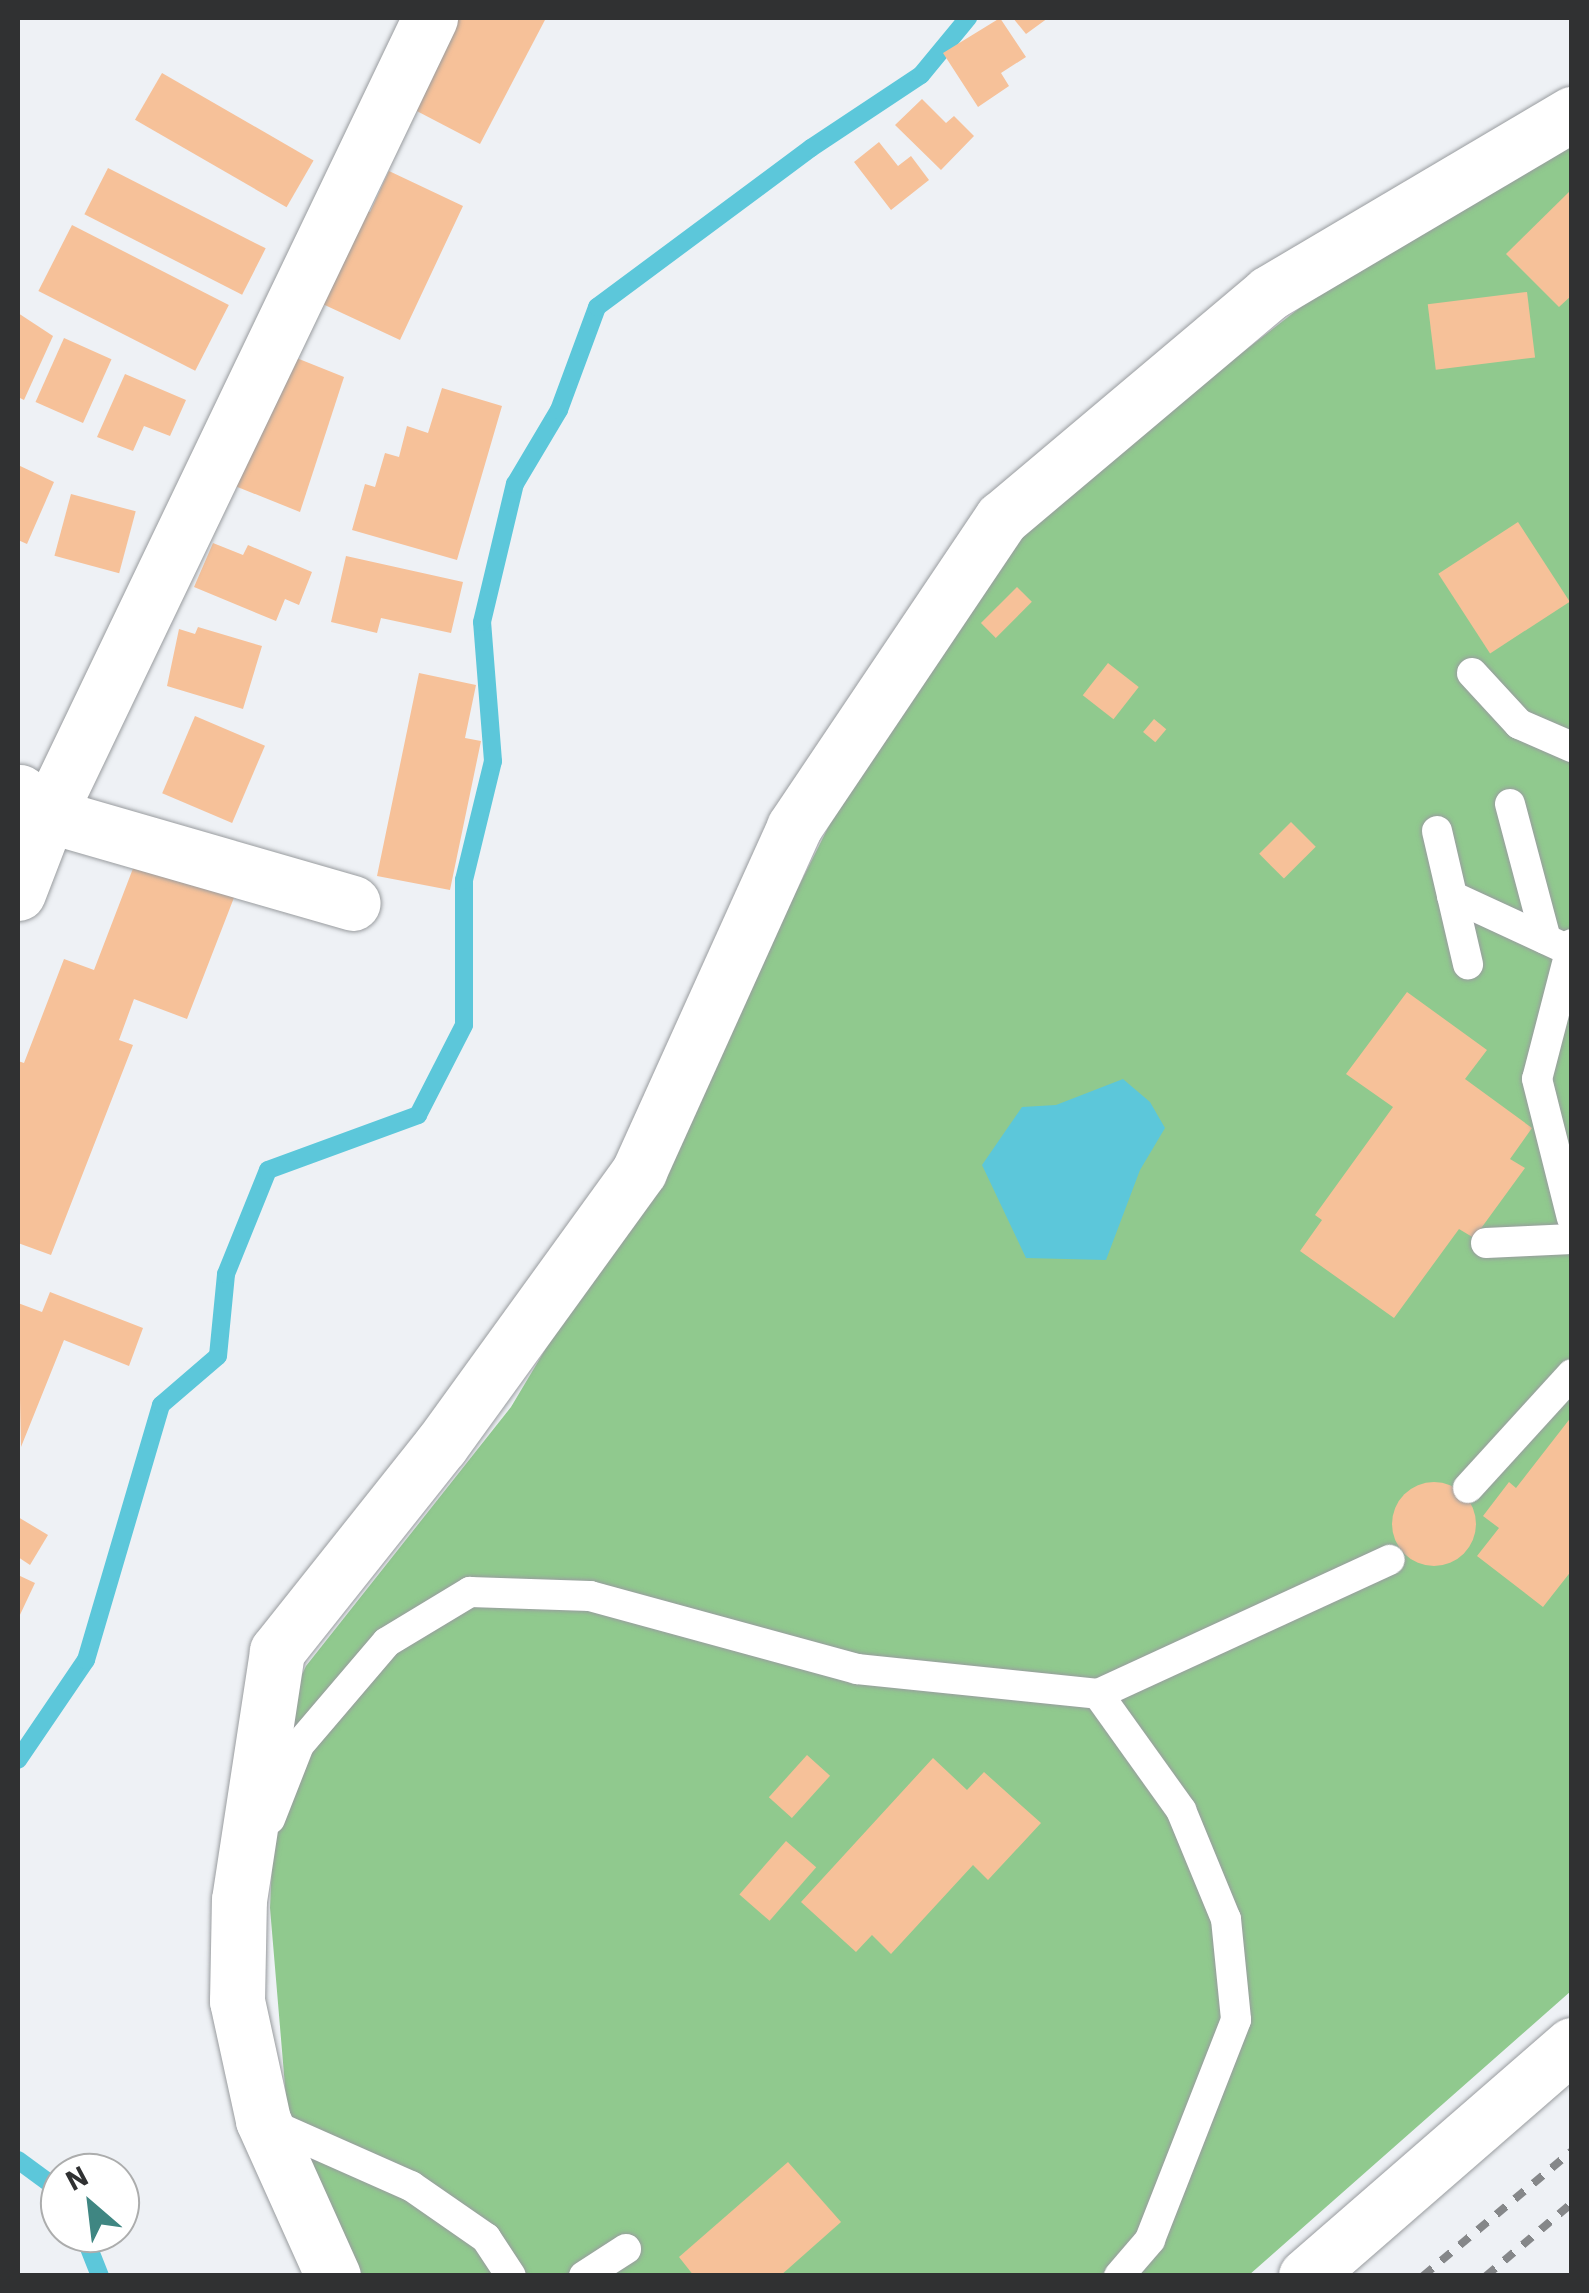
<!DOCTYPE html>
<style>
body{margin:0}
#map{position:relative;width:1589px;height:2293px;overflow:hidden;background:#eef1f5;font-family:"IBM Plex Sans",sans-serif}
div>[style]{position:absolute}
.forest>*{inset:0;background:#90c98e}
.water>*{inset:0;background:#5cc7da}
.stream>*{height:18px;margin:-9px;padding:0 9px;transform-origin:9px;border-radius:9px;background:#5cc7da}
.building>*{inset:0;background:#f6c199;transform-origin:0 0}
.round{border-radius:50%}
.roads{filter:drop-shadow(0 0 2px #999c9f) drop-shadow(0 0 2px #999c9f)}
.lane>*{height:30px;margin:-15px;padding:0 15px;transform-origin:15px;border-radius:15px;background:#fff}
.street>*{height:55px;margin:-27.5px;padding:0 27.5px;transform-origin:27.5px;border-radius:27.5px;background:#fff}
.secondary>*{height:55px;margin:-27.5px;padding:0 27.5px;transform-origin:27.5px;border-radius:27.5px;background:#fff}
.rail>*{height:8px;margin-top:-4px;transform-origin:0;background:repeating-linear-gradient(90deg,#858789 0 12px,transparent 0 24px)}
span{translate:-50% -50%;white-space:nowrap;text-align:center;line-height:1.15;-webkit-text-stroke:8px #fff;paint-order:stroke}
.frame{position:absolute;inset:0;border:20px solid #303132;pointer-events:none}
.north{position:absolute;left:40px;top:2153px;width:100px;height:100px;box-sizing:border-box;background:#fff;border:2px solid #acadad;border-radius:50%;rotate:332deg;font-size:28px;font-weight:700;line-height:40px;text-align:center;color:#303132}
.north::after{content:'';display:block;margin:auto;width:35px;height:45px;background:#3f8682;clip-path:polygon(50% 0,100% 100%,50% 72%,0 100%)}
</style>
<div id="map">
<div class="forest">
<div style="clip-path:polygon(1571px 141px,1571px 1991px,1249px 2275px,362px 2275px,287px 2110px,270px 1908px,278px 1726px,306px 1666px,511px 1407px,685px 1115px,889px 705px,987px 563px,1083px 476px,1377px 248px)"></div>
</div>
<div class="water">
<div style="clip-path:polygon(1123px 1079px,1150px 1102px,1165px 1128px,1140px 1170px,1106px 1260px,1026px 1258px,982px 1165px,1022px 1107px,1056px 1105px)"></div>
</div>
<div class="stream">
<div style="left:18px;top:1760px;width:121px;rotate:-55.8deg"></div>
<div style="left:86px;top:1660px;width:266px;rotate:-73.6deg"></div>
<div style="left:161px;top:1405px;width:75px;rotate:-40.7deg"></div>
<div style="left:218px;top:1356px;width:82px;rotate:-84.4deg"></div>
<div style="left:226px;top:1274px;width:112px;rotate:-68deg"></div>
<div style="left:268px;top:1170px;width:160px;rotate:-20.1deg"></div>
<div style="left:418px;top:1115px;width:101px;rotate:-62.9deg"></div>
<div style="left:464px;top:1025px;width:145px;rotate:-90deg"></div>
<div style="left:464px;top:880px;width:122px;rotate:-76.3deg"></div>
<div style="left:493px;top:761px;width:139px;rotate:-94.5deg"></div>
<div style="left:482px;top:622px;width:142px;rotate:-76.6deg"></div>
<div style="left:515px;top:484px;width:86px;rotate:-59.3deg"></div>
<div style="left:559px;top:410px;width:110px;rotate:-69.7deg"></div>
<div style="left:597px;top:307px;width:267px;rotate:-36.6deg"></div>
<div style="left:811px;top:148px;width:132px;rotate:-33.6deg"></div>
<div style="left:921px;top:75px;width:74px;rotate:-50.5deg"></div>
<div style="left:18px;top:2160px;width:52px;rotate:36.4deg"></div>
<div style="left:83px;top:2233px;width:46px;rotate:68.4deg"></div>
</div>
<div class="building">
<div style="clip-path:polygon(458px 18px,546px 18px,480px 144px,411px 108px)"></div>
<div style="clip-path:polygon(1000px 18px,1026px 57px,1001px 73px,1009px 86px,978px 107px,943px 53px)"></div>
<div style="clip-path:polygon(1013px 18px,1048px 18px,1026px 34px)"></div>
<div style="left:162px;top:73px;width:175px;height:54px;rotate:30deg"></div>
<div style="clip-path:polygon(922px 99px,946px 123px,954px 116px,974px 136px,941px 170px,895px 125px)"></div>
<div style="clip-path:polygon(879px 142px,898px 166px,911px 156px,929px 180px,891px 210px,854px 162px)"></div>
<div style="left:108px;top:168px;width:177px;height:52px;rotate:27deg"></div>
<div style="clip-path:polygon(389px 171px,463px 206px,400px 340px,314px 300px,359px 207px,370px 212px)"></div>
<div style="clip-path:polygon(1572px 189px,1572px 295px,1559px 307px,1506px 254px)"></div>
<div style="left:72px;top:225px;width:176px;height:74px;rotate:27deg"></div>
<div style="left:1527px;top:292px;width:66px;height:100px;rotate:83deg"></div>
<div style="clip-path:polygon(18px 313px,53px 336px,24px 400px,18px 397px)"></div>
<div style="left:64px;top:338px;width:52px;height:70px;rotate:24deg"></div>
<div style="clip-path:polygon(289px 355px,344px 377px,300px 512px,235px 486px)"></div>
<div style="clip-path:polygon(125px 374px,186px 400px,170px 436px,144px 426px,133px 451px,97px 437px)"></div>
<div style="clip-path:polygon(442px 388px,502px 406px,457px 560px,352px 530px,365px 484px,375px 487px,385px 453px,399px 457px,407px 426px,428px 433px)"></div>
<div style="clip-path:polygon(18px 465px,54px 482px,27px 544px,18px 540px)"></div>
<div style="left:71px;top:494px;width:67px;height:64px;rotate:15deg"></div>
<div style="left:1518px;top:522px;width:95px;height:95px;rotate:57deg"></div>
<div style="clip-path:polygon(213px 543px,243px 555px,248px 545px,312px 572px,299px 605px,285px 599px,276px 621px,194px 587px)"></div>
<div style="clip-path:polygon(346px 556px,463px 582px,451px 633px,381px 618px,377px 633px,331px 622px)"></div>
<div style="left:1017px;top:587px;width:21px;height:51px;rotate:45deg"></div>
<div style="clip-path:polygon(198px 627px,262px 646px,243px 709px,167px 686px,179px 629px,195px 634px)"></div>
<div style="left:1108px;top:663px;width:39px;height:41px;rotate:38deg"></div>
<div style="clip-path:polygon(419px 673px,476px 685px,465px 738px,481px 741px,450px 890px,377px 876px)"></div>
<div style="left:195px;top:716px;width:76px;height:84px;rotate:23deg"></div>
<div style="left:1154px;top:719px;width:16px;height:17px;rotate:40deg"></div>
<div style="left:1291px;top:822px;width:35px;height:45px;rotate:45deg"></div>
<div style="clip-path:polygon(137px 858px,235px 895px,187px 1019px,134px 999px,119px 1040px,133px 1045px,51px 1255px,18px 1243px,18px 1061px,24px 1063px,64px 959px,94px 970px)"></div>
<div style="clip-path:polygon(1407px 992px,1487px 1050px,1465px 1079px,1532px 1128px,1510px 1159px,1525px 1168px,1474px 1238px,1459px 1229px,1394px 1318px,1300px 1251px,1322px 1220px,1315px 1215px,1393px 1107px,1346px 1074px)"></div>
<div style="clip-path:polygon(50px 1292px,143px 1328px,129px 1366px,64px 1340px,21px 1447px,18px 1303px,42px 1312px)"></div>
<div style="clip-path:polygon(1572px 1416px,1572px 1570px,1543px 1607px,1477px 1556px,1499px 1528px,1483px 1516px,1509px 1482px,1516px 1488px)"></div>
<div class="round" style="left:1392px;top:1482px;width:84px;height:84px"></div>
<div style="clip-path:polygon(18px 1517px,48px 1535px,30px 1565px,18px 1557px)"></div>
<div style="clip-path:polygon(18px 1575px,35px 1583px,18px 1619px)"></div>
<div style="left:807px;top:1755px;width:31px;height:57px;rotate:42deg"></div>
<div style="clip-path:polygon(933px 1758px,967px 1790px,984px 1772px,1041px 1823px,988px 1880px,973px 1865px,891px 1954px,872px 1935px,856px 1952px,801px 1902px)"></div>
<div style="left:786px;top:1841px;width:40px;height:71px;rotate:41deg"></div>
<div style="clip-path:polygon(788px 2162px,841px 2222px,780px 2276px,694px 2276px,679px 2257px)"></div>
</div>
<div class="roads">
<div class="lane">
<div style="left:1472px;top:673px;width:69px;rotate:47.3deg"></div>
<div style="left:1519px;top:724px;width:58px;rotate:23.5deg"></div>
<div style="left:1510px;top:804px;width:140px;rotate:75.1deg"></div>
<div style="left:1437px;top:831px;width:137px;rotate:76.9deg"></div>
<div style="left:1452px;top:896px;width:117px;rotate:24.8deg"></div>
<div style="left:1572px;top:944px;width:139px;rotate:104.5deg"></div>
<div style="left:1537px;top:1079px;width:143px;rotate:75.9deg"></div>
<div style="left:1486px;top:1243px;width:86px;rotate:-2.7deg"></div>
<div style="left:1468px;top:1488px;width:154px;rotate:-47.6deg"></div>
<div style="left:1098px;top:1694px;width:143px;rotate:54.4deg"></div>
<div style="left:1181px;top:1810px;width:118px;rotate:67.6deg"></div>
<div style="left:1226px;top:1919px;width:101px;rotate:84.3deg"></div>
<div style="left:1236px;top:2020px;width:236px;rotate:111.4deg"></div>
<div style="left:1150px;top:2240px;width:48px;rotate:130.7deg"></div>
<div style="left:270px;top:1819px;width:79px;rotate:-68.6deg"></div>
<div style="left:299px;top:1745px;width:135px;rotate:-49.5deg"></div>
<div style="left:387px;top:1642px;width:97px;rotate:-31.1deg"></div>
<div style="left:470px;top:1592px;width:120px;rotate:1.9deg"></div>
<div style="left:590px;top:1596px;width:277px;rotate:15.3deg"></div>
<div style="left:857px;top:1669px;width:242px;rotate:5.9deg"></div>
<div style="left:1098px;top:1694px;width:321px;rotate:-24.7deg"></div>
<div style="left:264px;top:2121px;width:161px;rotate:23.9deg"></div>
<div style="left:411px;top:2186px;width:91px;rotate:34.7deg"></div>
<div style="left:486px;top:2238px;width:45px;rotate:56.7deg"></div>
<div style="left:584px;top:2276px;width:50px;rotate:-32.7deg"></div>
</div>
<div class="street">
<div style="left:20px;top:792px;width:36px;rotate:39deg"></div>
<div style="left:48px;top:815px;width:317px;rotate:16.1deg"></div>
<div style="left:18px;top:893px;width:84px;rotate:-69deg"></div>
<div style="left:48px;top:815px;width:884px;rotate:-64.39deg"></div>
<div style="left:333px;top:2276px;width:171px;rotate:-114.2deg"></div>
<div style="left:263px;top:2120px;width:122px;rotate:-102.3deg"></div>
<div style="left:237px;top:2001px;width:101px;rotate:-88.9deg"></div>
<div style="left:239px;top:1900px;width:252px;rotate:-81.3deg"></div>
<div style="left:277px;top:1651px;width:263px;rotate:-51.5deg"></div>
<div style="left:441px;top:1445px;width:338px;rotate:-54.1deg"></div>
<div style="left:639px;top:1171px;width:377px;rotate:-65.7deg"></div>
<div style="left:794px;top:827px;width:372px;rotate:-56.1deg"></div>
<div style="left:1002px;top:518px;width:349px;rotate:-40.1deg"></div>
<div style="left:1269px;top:293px;width:352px;rotate:-30.6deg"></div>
</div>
<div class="secondary">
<div style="left:1306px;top:2276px;width:352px;rotate:-41deg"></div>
</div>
</div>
<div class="rail">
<div style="left:1423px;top:2276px;width:194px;rotate:-40deg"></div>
<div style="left:1486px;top:2276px;width:113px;rotate:-40.3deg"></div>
</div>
<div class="frame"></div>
<div class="north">N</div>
</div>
